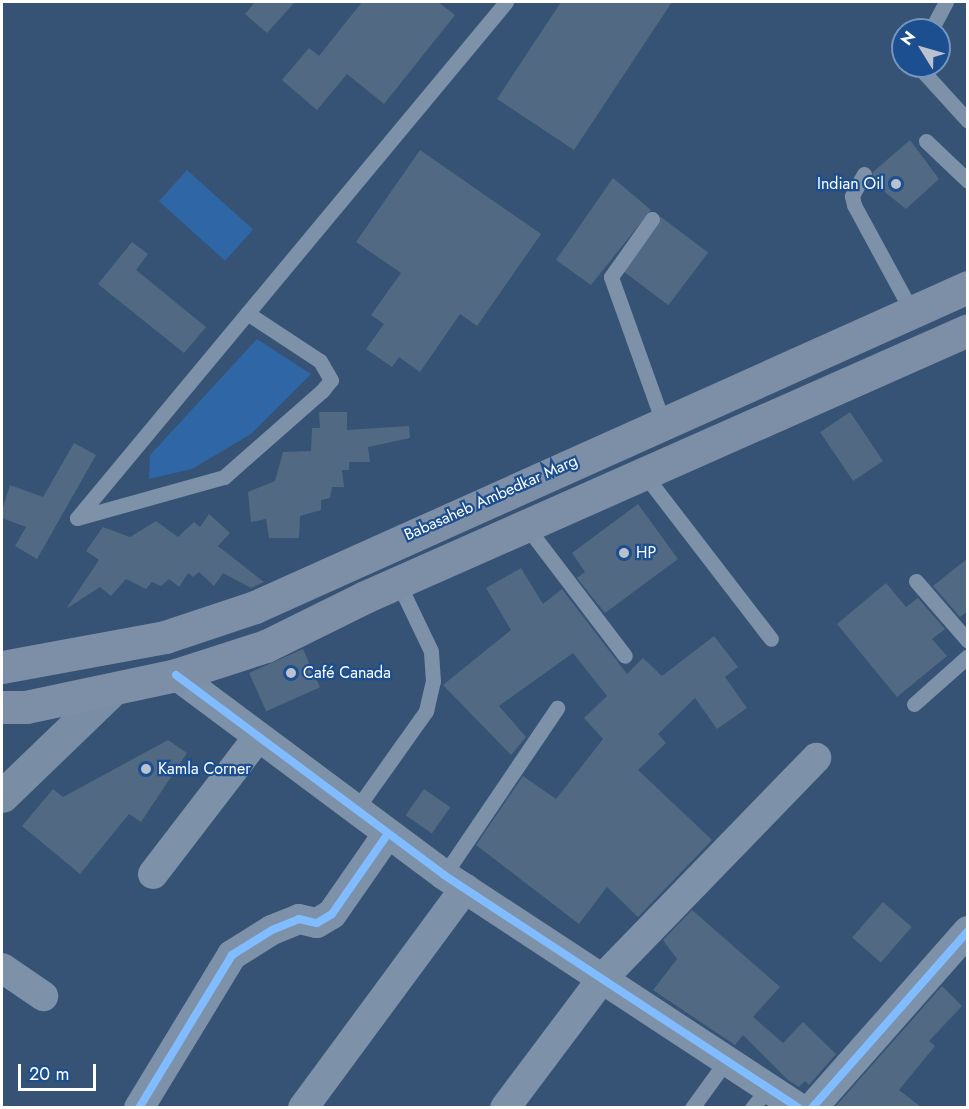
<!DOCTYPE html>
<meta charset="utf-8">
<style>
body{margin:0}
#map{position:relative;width:969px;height:1109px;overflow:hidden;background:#365274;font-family:Jost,sans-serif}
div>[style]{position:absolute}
.green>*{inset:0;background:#2f66a5;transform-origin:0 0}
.building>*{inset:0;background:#526984;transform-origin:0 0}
.lane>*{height:15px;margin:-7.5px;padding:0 7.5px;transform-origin:7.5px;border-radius:7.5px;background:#7d92a8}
.street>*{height:30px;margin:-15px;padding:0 15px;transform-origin:15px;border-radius:15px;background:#7d92a8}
.secondary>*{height:33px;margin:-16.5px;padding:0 16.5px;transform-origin:16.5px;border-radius:16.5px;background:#798da4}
.primary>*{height:33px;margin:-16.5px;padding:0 16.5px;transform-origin:16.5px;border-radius:16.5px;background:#7d8ea7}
.cycleway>*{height:8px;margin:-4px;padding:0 4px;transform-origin:4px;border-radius:4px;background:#80bcff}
.dots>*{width:16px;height:16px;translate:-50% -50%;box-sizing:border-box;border:3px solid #1b4f8f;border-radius:50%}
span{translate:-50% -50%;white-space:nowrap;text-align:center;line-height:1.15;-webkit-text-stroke:4.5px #1b4f8f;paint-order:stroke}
.poi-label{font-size:16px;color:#fff}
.right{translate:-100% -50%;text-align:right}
.left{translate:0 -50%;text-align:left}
.street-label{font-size:16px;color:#fff}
.frame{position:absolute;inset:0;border:3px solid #fff;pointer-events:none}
.north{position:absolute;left:891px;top:18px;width:60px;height:60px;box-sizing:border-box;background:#1b4f8f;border:2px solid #7695bc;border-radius:50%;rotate:307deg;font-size:16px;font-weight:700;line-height:24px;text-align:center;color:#fff}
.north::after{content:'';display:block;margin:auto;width:21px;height:27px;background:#b9c2ce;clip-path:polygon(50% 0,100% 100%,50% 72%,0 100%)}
.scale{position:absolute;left:18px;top:1064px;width:78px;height:27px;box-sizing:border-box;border:3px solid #fff;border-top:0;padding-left:8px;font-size:18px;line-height:21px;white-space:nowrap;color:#fff;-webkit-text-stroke:4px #1b4f8f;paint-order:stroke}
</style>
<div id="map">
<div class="green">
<div style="left:187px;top:170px;width:89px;height:42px;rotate:42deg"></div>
<div style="clip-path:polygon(257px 339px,311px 374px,251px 434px,192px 469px,149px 479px,150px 455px)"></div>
</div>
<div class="building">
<div style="clip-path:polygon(255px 2px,295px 2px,267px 33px,245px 14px)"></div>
<div style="clip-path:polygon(362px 2px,438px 2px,455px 15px,384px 104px,347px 74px,317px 110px,282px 80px,309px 48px,319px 56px)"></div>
<div style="clip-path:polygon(561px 2px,672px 2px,574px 150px,497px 99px)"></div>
<div style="clip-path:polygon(910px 140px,939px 179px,906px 209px,871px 181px,873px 172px)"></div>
<div style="clip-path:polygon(420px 150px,541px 234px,477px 326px,460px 314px,420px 372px,399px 357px,392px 367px,366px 349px,384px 324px,371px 315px,401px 273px,356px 242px)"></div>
<div style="clip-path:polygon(613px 178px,651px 210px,591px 285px,556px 260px)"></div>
<div style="left:661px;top:217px;width:59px;height:66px;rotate:37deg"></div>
<div style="clip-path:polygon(132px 242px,148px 254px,136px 270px,206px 327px,184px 353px,98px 284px)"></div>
<div style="clip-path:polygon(319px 412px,347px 412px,347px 430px,409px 426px,410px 438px,368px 447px,370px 462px,349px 462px,349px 470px,342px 470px,344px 487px,332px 487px,330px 498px,321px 500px,321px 510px,300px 516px,299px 538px,269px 538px,266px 519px,251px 522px,248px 492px,275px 481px,283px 452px,311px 451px,312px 428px,320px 428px)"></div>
<div style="left:850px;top:412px;width:59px;height:36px;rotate:56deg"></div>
<div style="clip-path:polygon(74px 443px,96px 455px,37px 559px,15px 546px,26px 527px,2px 518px,2px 510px,10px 485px,43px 497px)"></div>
<div style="clip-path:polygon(638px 504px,678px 559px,605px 613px,577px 578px,585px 572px,572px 553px)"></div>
<div style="clip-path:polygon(209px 514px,230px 533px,218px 546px,264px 582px,251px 588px,223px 573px,214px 586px,199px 572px,193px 577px,188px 573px,179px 587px,169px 579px,161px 586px,152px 582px,146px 589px,126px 579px,111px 596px,100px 587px,66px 609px,99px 560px,86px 551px,103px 527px,130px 537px,156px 521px,178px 537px,194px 522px,200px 527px)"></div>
<div style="clip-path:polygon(968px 558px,968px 611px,960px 617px,933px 586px)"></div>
<div style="clip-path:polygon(521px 568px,543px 604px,562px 589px,627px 674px,643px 658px,662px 676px,714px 636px,738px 667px,725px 677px,747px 708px,717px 729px,695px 698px,658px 734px,666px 743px,638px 770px,712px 840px,638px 917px,607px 887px,579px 924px,476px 845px,523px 776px,556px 799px,603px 739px,584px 718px,607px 696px,573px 653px,499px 706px,526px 737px,511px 755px,443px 685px,511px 630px,486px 588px)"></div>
<div style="clip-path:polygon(886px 583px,906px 607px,918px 598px,945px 629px,932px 639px,947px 656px,897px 697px,837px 624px)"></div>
<div style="left:303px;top:649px;width:42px;height:59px;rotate:66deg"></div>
<div style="clip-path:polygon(168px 740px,187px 753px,141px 822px,129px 814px,80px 874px,22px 826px,53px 789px,63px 797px)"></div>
<div style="left:424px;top:789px;width:32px;height:32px;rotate:35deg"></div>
<div style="left:883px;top:902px;width:38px;height:47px;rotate:41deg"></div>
<div style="clip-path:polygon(692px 910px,780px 987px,753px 1017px,783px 1043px,803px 1022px,836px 1054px,809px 1085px,805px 1081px,799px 1087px,788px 1080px,743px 1035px,735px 1045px,653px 990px,677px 959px,663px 940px)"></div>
<div style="clip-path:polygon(942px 986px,962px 1006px,929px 1041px,935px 1046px,899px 1090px,921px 1107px,835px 1107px)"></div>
</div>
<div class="lane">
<div style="left:931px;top:30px;width:32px;rotate:-62deg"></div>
<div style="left:918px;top:66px;width:74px;rotate:47.7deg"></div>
<div style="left:926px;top:141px;width:58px;rotate:43.6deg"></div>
<div style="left:864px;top:174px;width:25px;rotate:119deg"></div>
<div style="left:852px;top:196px;width:9px;rotate:77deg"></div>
<div style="left:854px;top:205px;width:122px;rotate:61.5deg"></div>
<div style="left:652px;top:219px;width:71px;rotate:125.3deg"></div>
<div style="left:611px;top:277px;width:154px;rotate:70.3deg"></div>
<div style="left:644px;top:474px;width:208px;rotate:52.4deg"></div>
<div style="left:77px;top:518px;width:671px;rotate:-50.26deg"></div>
<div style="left:77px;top:518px;width:153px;rotate:-15.6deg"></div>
<div style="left:224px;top:477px;width:130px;rotate:-41.3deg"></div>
<div style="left:322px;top:391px;width:14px;rotate:-51deg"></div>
<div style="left:331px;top:380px;width:22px;rotate:-120deg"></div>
<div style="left:320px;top:361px;width:87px;rotate:-146.7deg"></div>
<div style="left:526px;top:526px;width:163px;rotate:52.7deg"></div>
<div style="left:916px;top:581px;width:79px;rotate:49.1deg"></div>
<div style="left:914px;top:704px;width:72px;rotate:-41.6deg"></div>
<div style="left:355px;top:811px;width:123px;rotate:-54.6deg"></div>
<div style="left:426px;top:711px;width:31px;rotate:-77deg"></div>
<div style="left:433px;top:681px;width:30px;rotate:-94deg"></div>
<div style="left:431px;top:651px;width:76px;rotate:-115.6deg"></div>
<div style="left:444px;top:875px;width:202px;rotate:-55.9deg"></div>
<div style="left:692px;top:1108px;width:58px;rotate:-54.1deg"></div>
<div style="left:752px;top:1108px;width:26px;rotate:-51deg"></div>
</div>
<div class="street">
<div style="left:176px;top:675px;width:334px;rotate:36.7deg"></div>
<div style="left:444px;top:875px;width:425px;rotate:33.3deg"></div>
<div style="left:153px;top:874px;width:173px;rotate:-52.5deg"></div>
<div style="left:2px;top:968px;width:50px;rotate:34.3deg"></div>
<div style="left:139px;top:1108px;width:179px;rotate:-58.7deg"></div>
<div style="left:232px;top:955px;width:47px;rotate:-32deg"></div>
<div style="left:272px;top:930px;width:29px;rotate:-22deg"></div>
<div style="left:299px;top:919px;width:18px;rotate:13deg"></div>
<div style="left:317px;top:923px;width:17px;rotate:-31deg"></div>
<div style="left:332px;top:914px;width:96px;rotate:-55.2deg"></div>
<div style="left:303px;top:1108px;width:273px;rotate:-53.6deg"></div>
<div style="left:505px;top:1108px;width:161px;rotate:-53.1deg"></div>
<div style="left:602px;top:979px;width:308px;rotate:-45.9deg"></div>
<div style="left:812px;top:1108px;width:236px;rotate:-48.6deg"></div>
</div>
<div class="secondary">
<div style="left:2px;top:796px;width:154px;rotate:-43.9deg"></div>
</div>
<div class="primary">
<div style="left:2px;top:667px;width:166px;rotate:-10.4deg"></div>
<div style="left:165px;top:637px;width:95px;rotate:-18.4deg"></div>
<div style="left:255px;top:607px;width:782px;rotate:-24.17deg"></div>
<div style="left:2px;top:707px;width:24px"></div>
<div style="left:26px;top:707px;width:153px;rotate:-12deg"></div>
<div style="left:176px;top:675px;width:95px;rotate:-17.9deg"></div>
<div style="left:266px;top:646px;width:110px;rotate:-26.3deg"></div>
<div style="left:365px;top:597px;width:659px;rotate:-23.88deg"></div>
</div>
<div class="cycleway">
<div style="left:176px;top:675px;width:334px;rotate:36.7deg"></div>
<div style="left:444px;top:875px;width:425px;rotate:33.3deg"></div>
<div style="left:139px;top:1108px;width:179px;rotate:-58.7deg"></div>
<div style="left:232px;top:955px;width:47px;rotate:-32deg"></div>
<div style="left:272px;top:930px;width:29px;rotate:-22deg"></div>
<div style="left:299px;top:919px;width:18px;rotate:13deg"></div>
<div style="left:317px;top:923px;width:17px;rotate:-31deg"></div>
<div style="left:332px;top:914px;width:96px;rotate:-55.2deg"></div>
<div style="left:812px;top:1108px;width:236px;rotate:-48.6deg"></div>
</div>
<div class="dots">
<div style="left:896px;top:184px;background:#b9c2ce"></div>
<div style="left:624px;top:553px;background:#b9c2ce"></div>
<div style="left:291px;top:673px;background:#b9c2ce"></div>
<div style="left:146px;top:769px;background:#b9c2ce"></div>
</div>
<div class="poi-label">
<span class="right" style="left:884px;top:184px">Indian Oil</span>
<span class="left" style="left:636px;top:553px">HP</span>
<span class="left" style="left:303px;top:673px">Café Canada</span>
<span class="left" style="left:158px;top:769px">Kamla Corner</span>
</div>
<div class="street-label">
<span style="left:491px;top:498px;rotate:-24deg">Babasaheb Ambedkar Marg</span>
</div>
<div class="frame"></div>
<div class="north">N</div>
<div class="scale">20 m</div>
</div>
